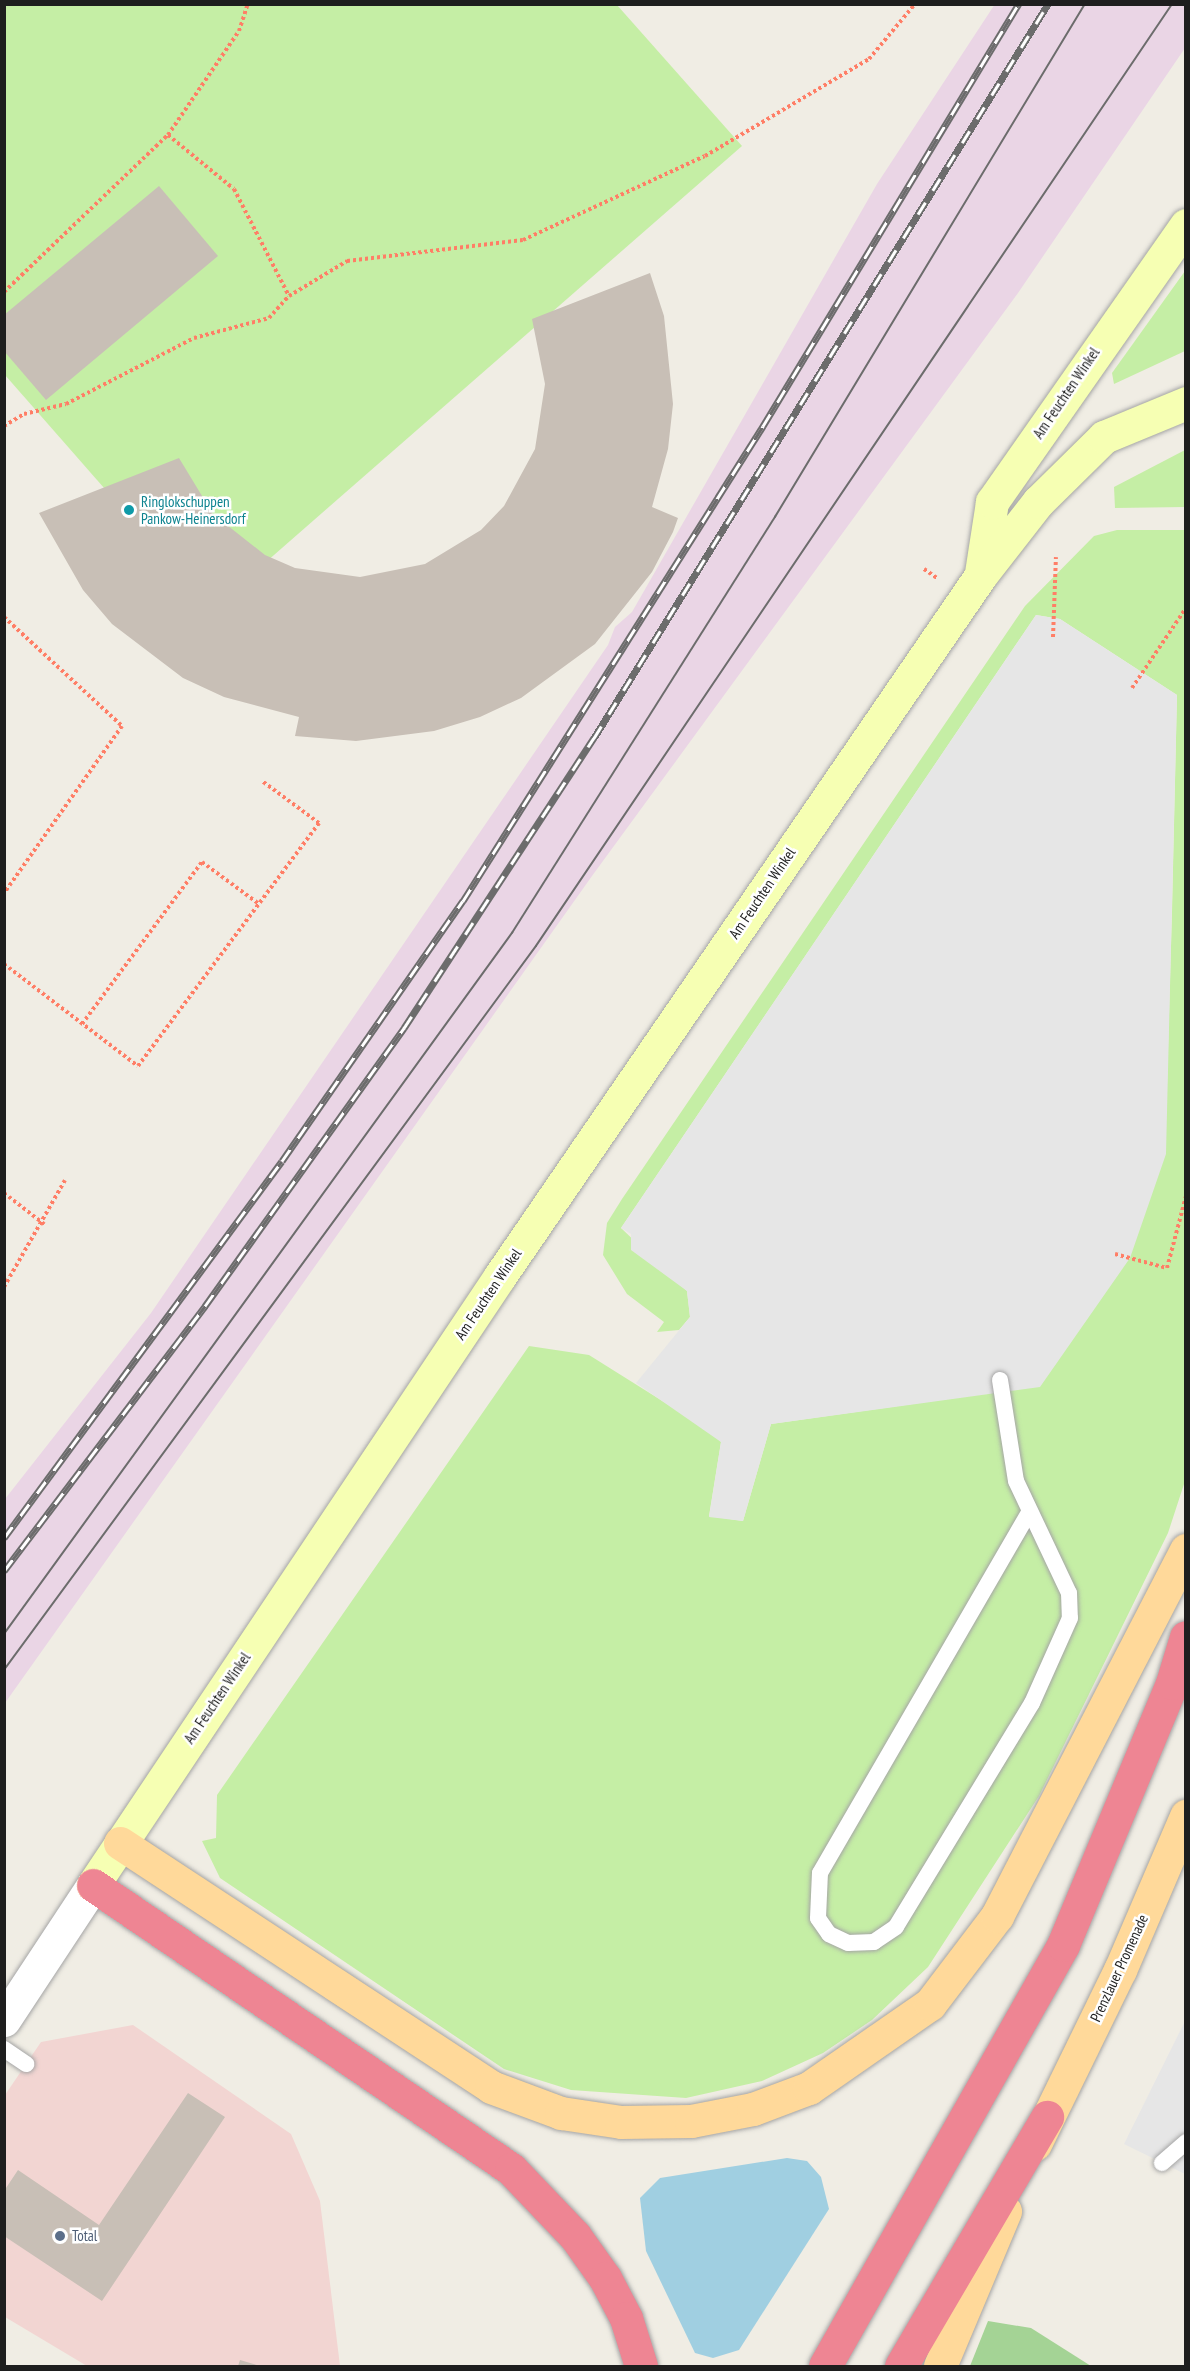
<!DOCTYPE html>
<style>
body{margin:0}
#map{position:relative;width:1190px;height:2371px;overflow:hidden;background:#f0ede4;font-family:"PT Sans Narrow",sans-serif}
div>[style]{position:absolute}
.commercial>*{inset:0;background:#f2d5d2}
.industrial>*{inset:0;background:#ead5e5}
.grass>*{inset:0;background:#c5eea5}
.forest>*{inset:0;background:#a4d395}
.parking>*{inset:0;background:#e6e6e6}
.water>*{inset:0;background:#a0cfe1}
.building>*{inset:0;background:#c8bfb6}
.path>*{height:4px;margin-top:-2px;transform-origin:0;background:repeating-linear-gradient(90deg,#ff7e66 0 3px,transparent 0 6px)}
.roads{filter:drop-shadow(0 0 2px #a5a5a5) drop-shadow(0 0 2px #a5a5a5)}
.lane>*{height:16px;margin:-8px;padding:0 8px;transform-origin:8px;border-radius:8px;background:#fff}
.street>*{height:33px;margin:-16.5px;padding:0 16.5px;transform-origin:16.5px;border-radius:16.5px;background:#fff}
.secondary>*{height:33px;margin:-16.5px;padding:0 16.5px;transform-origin:16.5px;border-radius:16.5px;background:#f6ffb3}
.primary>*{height:33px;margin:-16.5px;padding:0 16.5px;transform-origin:16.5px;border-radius:16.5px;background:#ffd99a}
.highway>*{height:33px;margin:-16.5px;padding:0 16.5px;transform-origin:16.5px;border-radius:16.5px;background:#ee8593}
.tram>*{height:1.5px;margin:-0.75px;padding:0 0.75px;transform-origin:0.75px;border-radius:0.75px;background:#6c6c6c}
.rail>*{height:7px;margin-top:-3.5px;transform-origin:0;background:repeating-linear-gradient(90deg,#fff 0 14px,#6c6c6c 0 28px);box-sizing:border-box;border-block:2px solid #6c6c6c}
.dots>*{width:16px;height:16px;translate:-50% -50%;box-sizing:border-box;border:3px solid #fff;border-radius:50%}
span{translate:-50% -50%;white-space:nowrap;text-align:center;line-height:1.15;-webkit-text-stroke:5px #fff;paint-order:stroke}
.street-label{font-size:15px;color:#1e1e1e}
.culture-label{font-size:15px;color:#0d838f}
.left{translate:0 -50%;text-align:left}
.service-label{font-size:15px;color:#4e5e75}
.frame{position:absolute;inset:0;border:6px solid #1e1e1e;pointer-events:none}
</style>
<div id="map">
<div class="commercial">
<div style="clip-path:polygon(133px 2025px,291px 2134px,320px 2201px,340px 2366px,87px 2366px,5px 2317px,5px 2095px,41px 2042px)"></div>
</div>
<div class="industrial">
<div style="clip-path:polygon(995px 4px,1185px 5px,1185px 48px,1018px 293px,592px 876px,5px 1703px,5px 1499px,151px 1313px,608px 645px,615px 627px,632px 612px,877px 184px)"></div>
</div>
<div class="grass">
<div style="clip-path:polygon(4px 5px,617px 5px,742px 146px,211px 610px,5px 375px)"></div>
<div style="clip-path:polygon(1185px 271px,1185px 351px,1114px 384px,1112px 373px)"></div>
<div style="clip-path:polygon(1185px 450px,1185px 507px,1115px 508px,1114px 487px)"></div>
<div style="clip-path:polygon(1117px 530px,1185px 530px,1185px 1481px,1168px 1533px,1039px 1796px,928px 1967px,872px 2020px,823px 2053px,762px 2081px,686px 2098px,571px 2090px,504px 2069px,220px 1878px,202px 1841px,216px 1838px,217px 1795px,529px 1346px,589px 1355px,715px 1434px,721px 1442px,709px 1516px,743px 1521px,771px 1424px,1040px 1386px,1165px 1154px,1172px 912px,1177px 695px,1060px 619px,1036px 615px,621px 1228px,687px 1291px,690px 1317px,679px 1330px,657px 1332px,664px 1322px,627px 1294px,603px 1255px,607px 1223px,622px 1199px,1025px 606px,1094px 536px)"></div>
</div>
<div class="forest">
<div style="clip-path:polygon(988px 2321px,1031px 2328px,1091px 2366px,970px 2366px)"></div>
</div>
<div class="parking">
<div style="clip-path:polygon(1036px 615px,1060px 619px,1177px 695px,1166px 1154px,1130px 1258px,1040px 1387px,771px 1424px,743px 1521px,709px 1517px,721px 1442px,636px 1383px,690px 1317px,687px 1291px,631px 1250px,631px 1234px,621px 1228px)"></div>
<div style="clip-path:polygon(1185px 2021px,1185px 2174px,1124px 2144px)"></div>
</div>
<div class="water">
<div style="clip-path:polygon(787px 2158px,807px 2161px,821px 2177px,829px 2209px,739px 2350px,713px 2358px,695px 2353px,646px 2251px,640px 2198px,660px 2178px)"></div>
</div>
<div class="building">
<div style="clip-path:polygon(159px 186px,218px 256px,46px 400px,4px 351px,4px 315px)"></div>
<div style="clip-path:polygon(650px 273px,664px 316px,673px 404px,668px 449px,652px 507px,678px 518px,673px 532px,652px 572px,595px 644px,521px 698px,480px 717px,434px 731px,356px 741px,295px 736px,299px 717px,224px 697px,183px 678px,112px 624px,83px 590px,39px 513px,179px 458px,213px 514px,265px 555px,295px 568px,360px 577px,425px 564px,481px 530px,504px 506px,535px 449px,545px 384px,532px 319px)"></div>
<div style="clip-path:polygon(188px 2093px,225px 2117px,102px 2301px,4px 2236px,4px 2191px,18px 2170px,99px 2225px)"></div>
<div style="clip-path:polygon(240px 2360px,260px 2366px,238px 2366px)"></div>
</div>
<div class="path">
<div style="left:168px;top:135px;width:85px;rotate:39.3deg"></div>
<div style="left:234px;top:189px;width:120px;rotate:62.8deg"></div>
<div style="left:4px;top:292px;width:227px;rotate:-43.8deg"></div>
<div style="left:168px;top:135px;width:126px;rotate:-55.7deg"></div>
<div style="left:239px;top:31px;width:28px;rotate:-72deg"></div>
<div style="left:4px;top:426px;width:23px;rotate:-31deg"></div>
<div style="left:24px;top:414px;width:43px;rotate:-13.4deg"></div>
<div style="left:66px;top:404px;width:144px;rotate:-27.3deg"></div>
<div style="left:194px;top:338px;width:78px;rotate:-14.9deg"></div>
<div style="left:269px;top:318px;width:30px;rotate:-48deg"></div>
<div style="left:289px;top:296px;width:68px;rotate:-31.1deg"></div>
<div style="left:347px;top:261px;width:177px;rotate:-6.8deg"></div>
<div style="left:523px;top:240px;width:200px;rotate:-24.8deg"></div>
<div style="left:705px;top:156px;width:191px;rotate:-30.6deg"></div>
<div style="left:869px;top:59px;width:72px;rotate:-50.1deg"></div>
<div style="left:924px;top:569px;width:16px;rotate:35deg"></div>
<div style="left:4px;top:617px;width:161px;rotate:42.7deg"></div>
<div style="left:122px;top:726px;width:204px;rotate:125.2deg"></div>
<div style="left:1053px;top:637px;width:80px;rotate:-87.9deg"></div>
<div style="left:1132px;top:688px;width:97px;rotate:-56deg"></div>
<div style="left:4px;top:964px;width:168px;rotate:37.3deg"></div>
<div style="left:138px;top:1066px;width:303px;rotate:-53.3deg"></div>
<div style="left:319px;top:823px;width:71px;rotate:-143.6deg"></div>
<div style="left:82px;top:1024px;width:202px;rotate:-53.5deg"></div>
<div style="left:202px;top:862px;width:71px;rotate:36.4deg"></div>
<div style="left:4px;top:1193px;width:51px;rotate:37.8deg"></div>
<div style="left:1115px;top:1254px;width:54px;rotate:15.1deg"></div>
<div style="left:1167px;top:1268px;width:74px;rotate:-75.2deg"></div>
<div style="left:4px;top:1287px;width:123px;rotate:-60.3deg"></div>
</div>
<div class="roads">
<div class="lane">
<div style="left:1000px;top:1380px;width:102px;rotate:81deg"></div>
<div style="left:1016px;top:1481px;width:124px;rotate:64.7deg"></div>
<div style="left:1069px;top:1593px;width:25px;rotate:88deg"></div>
<div style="left:1070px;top:1618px;width:93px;rotate:114.1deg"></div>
<div style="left:1032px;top:1703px;width:262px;rotate:121.3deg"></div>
<div style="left:896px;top:1927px;width:27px;rotate:146deg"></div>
<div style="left:874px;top:1942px;width:26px;rotate:178deg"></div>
<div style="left:848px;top:1943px;width:21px;rotate:-155deg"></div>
<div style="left:829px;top:1934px;width:19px;rotate:-125deg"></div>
<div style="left:818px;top:1918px;width:45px;rotate:-87.5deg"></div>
<div style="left:820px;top:1873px;width:417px;rotate:-59.9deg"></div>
<div style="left:4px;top:2049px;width:27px;rotate:34deg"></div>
<div style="left:1162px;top:2163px;width:32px;rotate:-41deg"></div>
</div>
<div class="street">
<div style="left:4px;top:2020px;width:162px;rotate:-56.6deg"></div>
</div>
<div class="secondary">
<div style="left:981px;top:573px;width:72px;rotate:-81.2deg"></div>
<div style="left:992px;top:502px;width:338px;rotate:-55deg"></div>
<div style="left:93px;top:1885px;width:732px;rotate:-56.24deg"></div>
<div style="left:500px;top:1276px;width:850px;rotate:-55.54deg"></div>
<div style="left:981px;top:575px;width:93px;rotate:-52deg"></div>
<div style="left:1038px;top:502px;width:93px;rotate:-44.6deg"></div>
<div style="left:1104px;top:437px;width:89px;rotate:-22.5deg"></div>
</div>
<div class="primary">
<div style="left:120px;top:1843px;width:444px;rotate:33.3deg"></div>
<div style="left:491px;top:2087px;width:75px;rotate:20.4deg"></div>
<div style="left:561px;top:2113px;width:61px;rotate:8.5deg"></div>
<div style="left:621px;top:2122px;width:70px;rotate:-0.8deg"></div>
<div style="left:691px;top:2121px;width:63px;rotate:-11deg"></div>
<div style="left:753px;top:2109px;width:60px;rotate:-20.6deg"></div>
<div style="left:809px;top:2088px;width:147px;rotate:-34.8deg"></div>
<div style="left:930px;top:2004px;width:111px;rotate:-52.7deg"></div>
<div style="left:997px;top:1916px;width:412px;rotate:-62.7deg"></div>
<div style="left:1035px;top:2144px;width:194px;rotate:-64deg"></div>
<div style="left:1120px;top:1970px;width:168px;rotate:-66.8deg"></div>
<div style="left:940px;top:2366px;width:168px;rotate:-67.2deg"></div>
</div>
<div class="highway">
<div style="left:93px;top:1885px;width:505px;rotate:34.19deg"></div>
<div style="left:511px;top:2169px;width:93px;rotate:46.3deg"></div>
<div style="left:575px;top:2236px;width:52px;rotate:54.5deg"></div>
<div style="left:605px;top:2278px;width:45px;rotate:62.3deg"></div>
<div style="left:626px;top:2318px;width:50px;rotate:72.6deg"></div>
<div style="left:825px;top:2366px;width:484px;rotate:-60.5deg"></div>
<div style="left:1063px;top:1945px;width:284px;rotate:-67.4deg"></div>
<div style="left:1172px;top:1683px;width:48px;rotate:-73.1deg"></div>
<div style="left:901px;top:2366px;width:289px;rotate:-59.6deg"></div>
</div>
</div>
<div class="tram">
<div style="left:4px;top:1634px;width:866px;rotate:-54.07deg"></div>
<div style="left:512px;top:933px;width:492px;rotate:-57.7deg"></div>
<div style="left:775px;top:517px;width:599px;rotate:-58.86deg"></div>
<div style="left:4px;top:1670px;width:898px;rotate:-53.69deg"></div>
<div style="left:536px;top:946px;width:1137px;rotate:-55.97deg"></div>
</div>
<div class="rail">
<div style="left:4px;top:1538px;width:468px;rotate:-53.6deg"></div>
<div style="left:282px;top:1161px;width:317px;rotate:-55.2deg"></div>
<div style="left:463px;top:901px;width:562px;rotate:-57.72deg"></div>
<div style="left:763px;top:426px;width:494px;rotate:-58.8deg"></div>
<div style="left:4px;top:1571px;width:333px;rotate:-52.8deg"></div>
<div style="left:205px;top:1306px;width:342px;rotate:-54.4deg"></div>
<div style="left:404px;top:1028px;width:347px;rotate:-56.8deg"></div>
<div style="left:594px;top:738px;width:863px;rotate:-58.26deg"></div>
</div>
<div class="dots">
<div style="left:129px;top:510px;background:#0f9aa8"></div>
<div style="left:60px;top:2236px;background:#5c6f8a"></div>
</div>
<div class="street-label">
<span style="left:1066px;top:393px;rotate:-56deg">Am Feuchten Winkel</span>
<span style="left:762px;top:893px;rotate:-56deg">Am Feuchten Winkel</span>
<span style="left:488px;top:1294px;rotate:-56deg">Am Feuchten Winkel</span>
<span style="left:217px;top:1698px;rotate:-56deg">Am Feuchten Winkel</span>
<span style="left:1119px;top:1968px;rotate:-65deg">Prenzlauer Promenade</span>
</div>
<div class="culture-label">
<span class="left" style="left:141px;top:510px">Ringlokschuppen<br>Pankow-Heinersdorf</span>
</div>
<div class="service-label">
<span class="left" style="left:72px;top:2236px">Total</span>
</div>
<div class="frame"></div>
</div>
